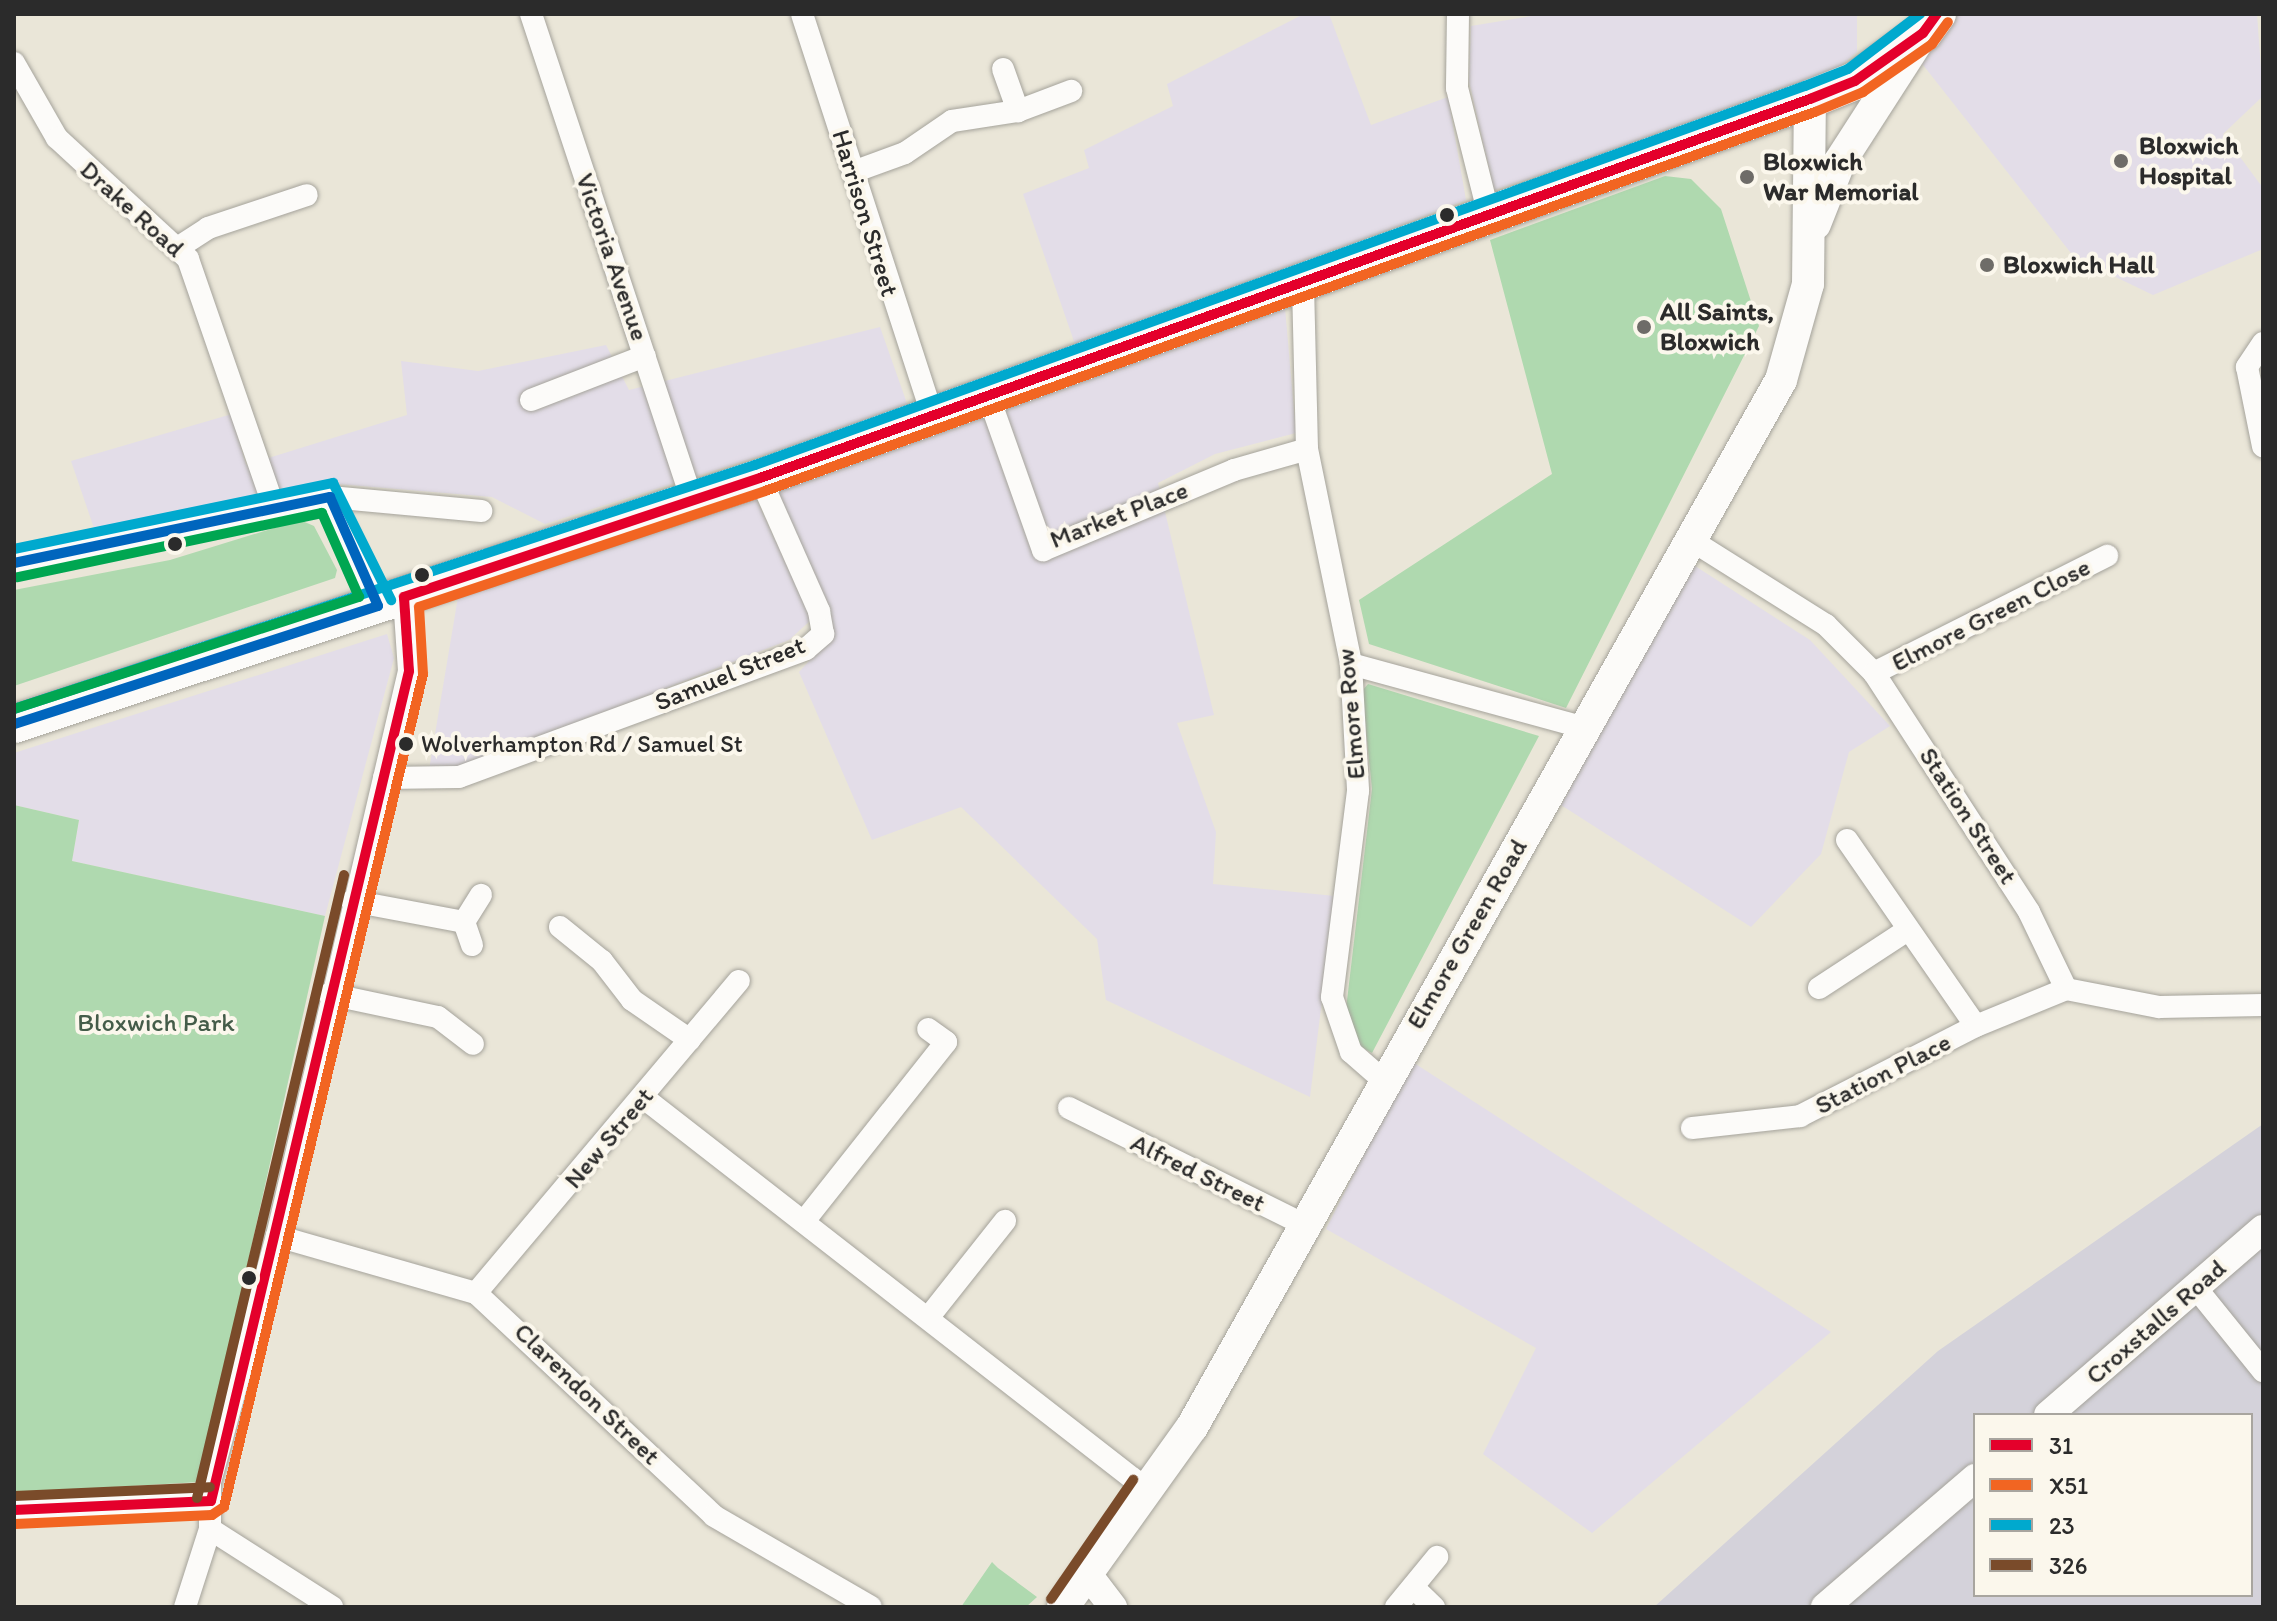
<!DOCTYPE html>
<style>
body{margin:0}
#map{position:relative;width:2277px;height:1621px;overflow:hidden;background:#eae6d8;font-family:Itim,sans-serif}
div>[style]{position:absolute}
.built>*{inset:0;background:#e3dde8}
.industrial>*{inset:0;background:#d4d2da}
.green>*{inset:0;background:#afd9af}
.roads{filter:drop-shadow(0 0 2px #a5a39b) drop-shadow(0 0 2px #a5a39b)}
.minor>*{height:22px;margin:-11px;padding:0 11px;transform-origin:11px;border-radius:11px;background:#fcfbf9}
.tertiary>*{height:28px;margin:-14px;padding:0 14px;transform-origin:14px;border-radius:14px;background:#fcfbf9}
.secondary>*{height:32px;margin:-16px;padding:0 16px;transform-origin:16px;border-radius:16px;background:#fcfbf9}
.trunk>*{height:38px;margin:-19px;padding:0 19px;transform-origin:19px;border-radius:19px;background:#fcfbf9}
.bus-1>*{height:10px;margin:-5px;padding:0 5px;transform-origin:5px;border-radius:5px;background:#e4002b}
.bus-2>*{height:10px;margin:-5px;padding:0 5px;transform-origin:5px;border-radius:5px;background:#f26522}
.bus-3>*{height:10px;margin:-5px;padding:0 5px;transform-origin:5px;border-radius:5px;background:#00a9ce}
.bus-4>*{height:10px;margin:-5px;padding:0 5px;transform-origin:5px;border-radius:5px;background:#7a4b2a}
.bus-5>*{height:10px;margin:-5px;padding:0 5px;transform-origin:5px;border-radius:5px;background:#0065bd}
.bus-6>*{height:10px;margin:-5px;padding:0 5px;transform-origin:5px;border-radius:5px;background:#00a651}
.dots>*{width:22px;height:22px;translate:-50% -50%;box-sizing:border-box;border:4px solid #fbf7ec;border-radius:50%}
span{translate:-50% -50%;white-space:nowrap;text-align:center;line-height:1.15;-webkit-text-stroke:8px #fbf7ec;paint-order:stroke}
.bus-label{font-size:24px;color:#2b2b2b}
.left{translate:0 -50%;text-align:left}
.poi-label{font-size:26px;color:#2b2b2b;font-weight:700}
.street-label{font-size:26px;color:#2b2b2b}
.park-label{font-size:26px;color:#445c49}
.frame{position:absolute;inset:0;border:16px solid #2b2b2b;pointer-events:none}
.legend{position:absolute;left:1973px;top:1413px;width:280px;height:184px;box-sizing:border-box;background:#fbf7ec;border:2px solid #a8a59f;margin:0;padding:10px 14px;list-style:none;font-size:24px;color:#2b2b2b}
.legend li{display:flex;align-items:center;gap:16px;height:40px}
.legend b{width:40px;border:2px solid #a8a59f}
</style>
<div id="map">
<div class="built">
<div style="clip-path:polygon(1304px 14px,1329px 14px,1371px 125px,1448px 97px,1466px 200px,1077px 350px,1023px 194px,1089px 168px,1084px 150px,1173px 106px,1167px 84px)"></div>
<div style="clip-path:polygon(1544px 14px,1857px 14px,1857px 52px,1832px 73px,1719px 117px,1494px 190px,1469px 81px,1471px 26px)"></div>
<div style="clip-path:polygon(1956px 14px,2257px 14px,2263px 96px,2223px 134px,2263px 188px,2263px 249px,2153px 295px,2074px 257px,1916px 56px)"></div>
<div style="clip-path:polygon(1285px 308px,1296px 433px,1215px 454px,1158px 483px,1214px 715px,1177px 723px,1216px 832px,1213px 884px,1335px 896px,1310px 1097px,1106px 1000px,1097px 939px,961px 807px,872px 840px,799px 672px,834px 634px,773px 482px)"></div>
<div style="clip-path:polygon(880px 327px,909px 409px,545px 524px,492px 497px,337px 484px,95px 531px,71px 461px,232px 414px,246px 465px,407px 415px,401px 361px,478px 371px,606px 345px,629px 390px)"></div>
<div style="clip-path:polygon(752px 490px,812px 619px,789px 640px,465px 767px,429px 770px,458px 597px)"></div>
<div style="clip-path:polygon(1692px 564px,1810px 640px,1890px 726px,1849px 752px,1821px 854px,1751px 927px,1561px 805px)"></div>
<div style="clip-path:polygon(387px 634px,394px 658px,325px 916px,72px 861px,79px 820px,14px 805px,14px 753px)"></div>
<div style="clip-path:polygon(1411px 1061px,1831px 1332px,1592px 1533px,1483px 1454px,1536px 1348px,1326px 1229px)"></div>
</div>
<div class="industrial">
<div style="clip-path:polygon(evenodd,2263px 1124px,2263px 1607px,1654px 1607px,1938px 1351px,2263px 1124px,1975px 1415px,2251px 1415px,2251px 1595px,1975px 1595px,1975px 1415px)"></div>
</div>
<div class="green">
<div style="clip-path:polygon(1665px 176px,1691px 179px,1721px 209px,1759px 326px,1566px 708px,1369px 644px,1359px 600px,1552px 474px,1490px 240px)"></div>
<div style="clip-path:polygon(300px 520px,314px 526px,337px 570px,335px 578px,14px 686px,14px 590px,170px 560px)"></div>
<div style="clip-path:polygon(1368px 684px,1539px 736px,1372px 1053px,1358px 1045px,1346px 1009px,1372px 789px,1362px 691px)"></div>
<div style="clip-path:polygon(14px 805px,79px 820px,72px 861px,325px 916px,199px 1482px,14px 1493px)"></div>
<div style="clip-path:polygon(992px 1562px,998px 1568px,1037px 1597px,1026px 1607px,961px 1607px)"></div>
</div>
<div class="roads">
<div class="minor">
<div style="left:531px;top:14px;width:512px;rotate:71.67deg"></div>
<div style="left:802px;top:14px;width:417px;rotate:72deg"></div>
<div style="left:1458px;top:14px;width:74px;rotate:90.8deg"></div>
<div style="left:1457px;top:88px;width:131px;rotate:75.9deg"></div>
<div style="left:14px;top:63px;width:86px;rotate:60.2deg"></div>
<div style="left:57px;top:138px;width:178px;rotate:42.7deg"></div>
<div style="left:188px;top:259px;width:259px;rotate:70.9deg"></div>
<div style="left:1003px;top:69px;width:45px;rotate:70.3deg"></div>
<div style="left:853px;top:172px;width:55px;rotate:-20.1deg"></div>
<div style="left:905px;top:153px;width:57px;rotate:-34.2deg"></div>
<div style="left:952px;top:121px;width:67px;rotate:-8.6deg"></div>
<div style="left:1018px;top:111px;width:57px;rotate:-20.7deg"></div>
<div style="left:179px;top:247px;width:35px;rotate:-33deg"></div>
<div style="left:208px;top:228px;width:104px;rotate:-18.4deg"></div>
<div style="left:1303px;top:285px;width:164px;rotate:88.6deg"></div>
<div style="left:1307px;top:449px;width:219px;rotate:78.4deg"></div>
<div style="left:1351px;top:664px;width:127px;rotate:86.8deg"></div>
<div style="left:1358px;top:791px;width:208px;rotate:97.2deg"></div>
<div style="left:1332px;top:997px;width:58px;rotate:70.9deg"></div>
<div style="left:1351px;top:1052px;width:41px;rotate:41.1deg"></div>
<div style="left:2263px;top:343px;width:29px;rotate:124deg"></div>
<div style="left:2247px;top:367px;width:81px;rotate:78.6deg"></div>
<div style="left:987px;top:392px;width:168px;rotate:70.5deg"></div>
<div style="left:1043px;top:550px;width:207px;rotate:-22.7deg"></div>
<div style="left:1234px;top:470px;width:76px;rotate:-16deg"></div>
<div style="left:531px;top:400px;width:122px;rotate:-21.1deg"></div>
<div style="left:330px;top:497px;width:119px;rotate:66.2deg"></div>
<div style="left:1691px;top:540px;width:160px;rotate:32.2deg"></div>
<div style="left:1826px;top:625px;width:68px;rotate:45deg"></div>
<div style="left:1874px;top:673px;width:285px;rotate:57deg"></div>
<div style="left:2029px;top:912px;width:85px;rotate:64.3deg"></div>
<div style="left:14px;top:563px;width:323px;rotate:-11.8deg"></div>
<div style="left:330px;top:497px;width:152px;rotate:5.3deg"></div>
<div style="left:1351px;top:664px;width:239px;rotate:15.3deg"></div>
<div style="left:1874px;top:673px;width:261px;rotate:-26.7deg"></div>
<div style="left:384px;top:778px;width:75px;rotate:-0.8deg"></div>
<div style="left:459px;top:777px;width:370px;rotate:-20.2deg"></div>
<div style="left:806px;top:649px;width:23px;rotate:-41deg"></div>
<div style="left:823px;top:634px;width:23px;rotate:-100deg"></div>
<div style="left:819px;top:611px;width:145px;rotate:-113.9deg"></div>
<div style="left:1847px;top:840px;width:226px;rotate:55.3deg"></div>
<div style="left:352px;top:901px;width:114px;rotate:10.6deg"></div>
<div style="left:560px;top:927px;width:54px;rotate:39deg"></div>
<div style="left:602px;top:961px;width:49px;rotate:52.4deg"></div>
<div style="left:632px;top:1000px;width:70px;rotate:34.6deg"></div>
<div style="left:472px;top:945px;width:24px;rotate:-109deg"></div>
<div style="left:464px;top:922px;width:32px;rotate:-58deg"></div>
<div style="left:1819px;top:988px;width:104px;rotate:-33.2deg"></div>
<div style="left:2066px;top:989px;width:95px;rotate:11deg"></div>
<div style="left:2159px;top:1007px;width:104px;rotate:-1.1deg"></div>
<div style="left:329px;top:994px;width:111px;rotate:11.9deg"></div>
<div style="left:438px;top:1017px;width:44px;rotate:37.6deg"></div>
<div style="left:644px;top:1098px;width:635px;rotate:37.9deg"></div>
<div style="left:1069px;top:1108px;width:266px;rotate:26.4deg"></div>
<div style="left:1692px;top:1128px;width:109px;rotate:-6.3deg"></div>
<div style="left:1800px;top:1116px;width:198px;rotate:-27.1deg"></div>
<div style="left:1976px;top:1026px;width:97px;rotate:-22.3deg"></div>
<div style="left:805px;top:1220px;width:227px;rotate:-51.6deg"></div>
<div style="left:946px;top:1042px;width:22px;rotate:-144deg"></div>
<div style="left:277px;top:1236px;width:207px;rotate:16deg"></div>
<div style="left:476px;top:1293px;width:326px;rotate:43.1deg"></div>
<div style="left:714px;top:1516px;width:181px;rotate:30.1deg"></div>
<div style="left:2196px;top:1288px;width:107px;rotate:51.1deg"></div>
<div style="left:476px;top:1293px;width:408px;rotate:-49.9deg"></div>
<div style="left:928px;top:1318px;width:124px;rotate:-51.6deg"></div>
<div style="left:14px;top:1510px;width:197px;rotate:-2.6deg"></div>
<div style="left:210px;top:1529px;width:145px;rotate:32.6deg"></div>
<div style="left:1414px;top:1588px;width:28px;rotate:44deg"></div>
<div style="left:185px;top:1607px;width:82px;rotate:-72.2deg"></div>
<div style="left:210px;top:1529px;width:47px;rotate:-90deg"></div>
<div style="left:210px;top:1482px;width:255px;rotate:-74.8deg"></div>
<div style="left:277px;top:1236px;width:580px;rotate:-76.85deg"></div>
<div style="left:409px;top:671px;width:74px;rotate:-93.9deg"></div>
<div style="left:1396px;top:1607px;width:65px;rotate:-50.6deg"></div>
</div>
<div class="tertiary">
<div style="left:2048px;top:1415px;width:284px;rotate:-40.9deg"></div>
<div style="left:1087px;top:1573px;width:43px;rotate:52.6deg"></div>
<div style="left:1825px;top:1607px;width:198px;rotate:-40.7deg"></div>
</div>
<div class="secondary">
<div style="left:1815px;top:224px;width:66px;rotate:-68.5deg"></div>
<div style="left:1839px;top:163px;width:148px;rotate:-57.2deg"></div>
<div style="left:1063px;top:1607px;width:221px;rotate:-54.4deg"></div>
<div style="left:1192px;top:1427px;width:1201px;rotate:-60.64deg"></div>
<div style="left:1781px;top:380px;width:100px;rotate:-74.3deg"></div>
<div style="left:1808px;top:284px;width:185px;rotate:-89.4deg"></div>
</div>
<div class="trunk">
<div style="left:14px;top:724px;width:786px;rotate:-18.25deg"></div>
<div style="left:760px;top:478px;width:1116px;rotate:-19.85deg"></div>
<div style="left:1810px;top:99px;width:48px;rotate:-21.8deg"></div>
<div style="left:1855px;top:81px;width:83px;rotate:-35.2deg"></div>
<div style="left:1923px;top:33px;width:24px;rotate:-54deg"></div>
</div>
</div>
<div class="bus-1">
<div style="left:14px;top:1510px;width:197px;rotate:-2.6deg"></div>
<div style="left:211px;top:1501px;width:853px;rotate:-76.58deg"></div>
<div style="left:409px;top:671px;width:74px;rotate:-93.9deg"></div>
<div style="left:404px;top:597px;width:375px;rotate:-18.5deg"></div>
<div style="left:760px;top:478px;width:1116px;rotate:-19.85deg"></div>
<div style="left:1810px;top:99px;width:48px;rotate:-21.8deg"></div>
<div style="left:1855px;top:81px;width:83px;rotate:-35.2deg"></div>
<div style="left:1923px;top:33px;width:24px;rotate:-54deg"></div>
</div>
<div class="bus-2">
<div style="left:15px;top:1524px;width:197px;rotate:-2.6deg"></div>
<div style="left:212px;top:1515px;width:14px;rotate:-34deg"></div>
<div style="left:224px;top:1507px;width:856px;rotate:-76.56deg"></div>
<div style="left:423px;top:674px;width:67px;rotate:-93.4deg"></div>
<div style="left:419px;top:607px;width:365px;rotate:-18.5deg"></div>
<div style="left:765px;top:491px;width:1116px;rotate:-19.85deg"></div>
<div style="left:1815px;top:112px;width:52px;rotate:-22.6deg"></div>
<div style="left:1863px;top:92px;width:84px;rotate:-34.8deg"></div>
<div style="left:1932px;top:44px;width:27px;rotate:-54deg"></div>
</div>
<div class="bus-3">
<div style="left:14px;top:549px;width:326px;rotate:-11.7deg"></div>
<div style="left:333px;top:483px;width:131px;rotate:63.6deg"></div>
<div style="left:14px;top:709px;width:780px;rotate:-18.23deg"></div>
<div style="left:755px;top:465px;width:1116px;rotate:-19.85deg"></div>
<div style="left:1805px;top:86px;width:46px;rotate:-21.6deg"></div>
<div style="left:1848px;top:69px;width:91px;rotate:-37.4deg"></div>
</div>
<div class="bus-4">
<div style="left:14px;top:1496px;width:196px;rotate:-2.6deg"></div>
<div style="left:197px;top:1498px;width:640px;rotate:-76.72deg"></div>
<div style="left:1051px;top:1599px;width:145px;rotate:-55.4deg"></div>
</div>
<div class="bus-5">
<div style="left:14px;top:563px;width:323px;rotate:-11.8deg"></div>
<div style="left:330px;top:497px;width:119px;rotate:66.2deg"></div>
<div style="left:378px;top:606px;width:383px;rotate:162deg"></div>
</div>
<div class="bus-6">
<div style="left:14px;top:709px;width:363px;rotate:-18deg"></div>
<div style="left:359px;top:597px;width:92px;rotate:-113.8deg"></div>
<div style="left:322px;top:513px;width:312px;rotate:168.1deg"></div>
</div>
<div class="dots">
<div style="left:2121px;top:161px;background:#6e6c68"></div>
<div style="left:1747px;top:177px;background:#6e6c68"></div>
<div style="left:1447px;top:215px;background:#2b2b2b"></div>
<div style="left:1987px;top:265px;background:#6e6c68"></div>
<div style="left:1644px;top:327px;background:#6e6c68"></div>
<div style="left:175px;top:544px;background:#2b2b2b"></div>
<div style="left:422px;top:575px;background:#2b2b2b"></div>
<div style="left:406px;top:744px;background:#2b2b2b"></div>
<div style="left:249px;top:1278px;background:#2b2b2b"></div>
</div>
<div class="bus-label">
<span class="left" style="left:421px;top:744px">Wolverhampton Rd / Samuel St</span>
</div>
<div class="poi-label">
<span class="left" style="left:2139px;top:161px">Bloxwich<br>Hospital</span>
<span class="left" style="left:1763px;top:177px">Bloxwich<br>War Memorial</span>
<span class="left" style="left:2003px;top:265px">Bloxwich Hall</span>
<span class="left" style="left:1660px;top:327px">All Saints,<br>Bloxwich</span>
</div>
<div class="street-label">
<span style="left:132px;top:209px;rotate:42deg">Drake Road</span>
<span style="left:865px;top:213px;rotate:73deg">Harrison Street</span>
<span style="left:612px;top:257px;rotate:71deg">Victoria Avenue</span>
<span style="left:1119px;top:515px;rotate:-21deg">Market Place</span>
<span style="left:1991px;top:615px;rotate:-27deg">Elmore Green Close</span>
<span style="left:730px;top:674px;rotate:-22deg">Samuel Street</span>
<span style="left:1351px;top:714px;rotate:-95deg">Elmore Row</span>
<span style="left:1968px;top:816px;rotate:57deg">Station Street</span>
<span style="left:1467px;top:934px;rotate:-60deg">Elmore Green Road</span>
<span style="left:1883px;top:1074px;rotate:-27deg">Station Place</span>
<span style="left:609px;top:1138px;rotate:-50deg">New Street</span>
<span style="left:1198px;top:1173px;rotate:26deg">Alfred Street</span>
<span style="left:2156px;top:1322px;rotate:-41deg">Croxstalls Road</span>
<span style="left:587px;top:1394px;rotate:44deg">Clarendon Street</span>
</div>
<div class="park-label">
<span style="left:156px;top:1023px">Bloxwich Park</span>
</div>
<div class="frame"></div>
<ul class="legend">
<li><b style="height:10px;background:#e4002b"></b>31</li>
<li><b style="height:10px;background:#f26522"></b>X51</li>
<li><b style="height:10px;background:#00a9ce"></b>23</li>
<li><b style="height:10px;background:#7a4b2a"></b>326</li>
</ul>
</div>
